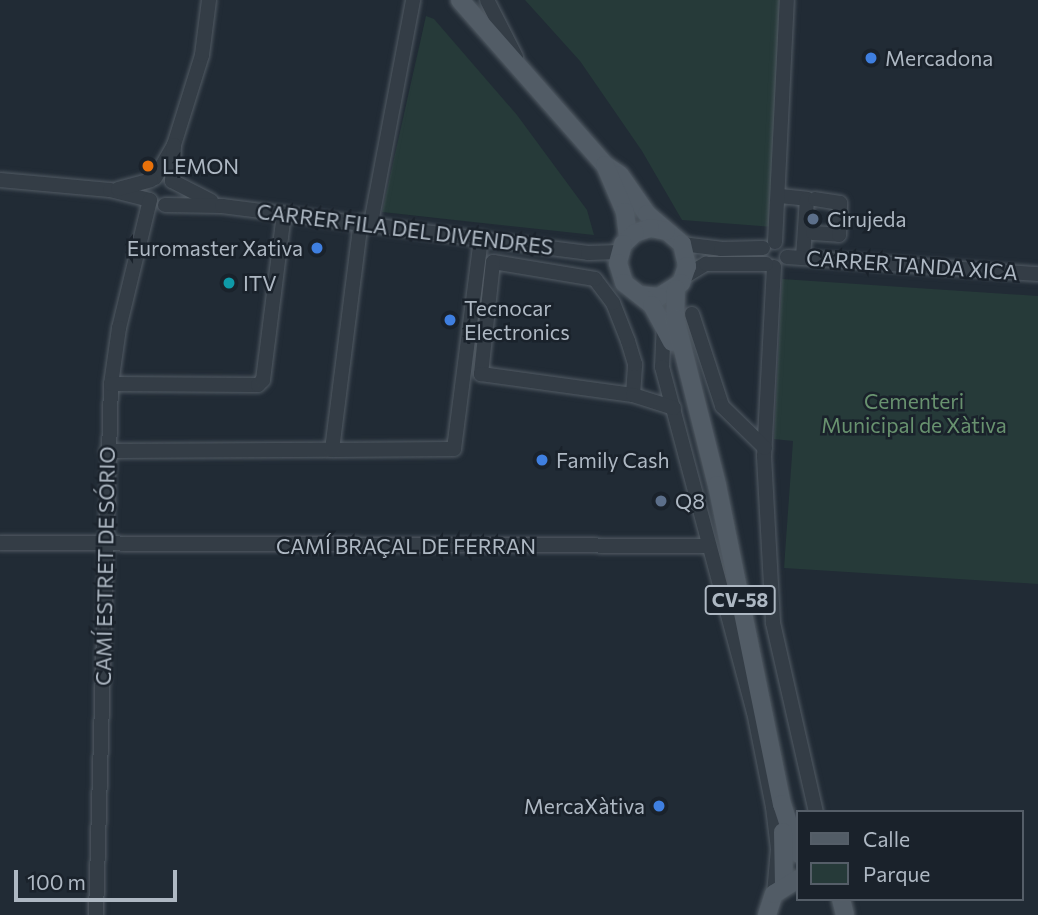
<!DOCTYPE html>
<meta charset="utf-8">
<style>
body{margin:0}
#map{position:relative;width:1038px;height:915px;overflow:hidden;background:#212b35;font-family:Commissioner,sans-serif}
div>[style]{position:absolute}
.green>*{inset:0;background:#263a39}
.roads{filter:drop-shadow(0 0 2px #525b64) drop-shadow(0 0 2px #525b64)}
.minor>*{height:14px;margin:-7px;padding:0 7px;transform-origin:7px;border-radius:7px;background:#343d46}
.major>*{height:18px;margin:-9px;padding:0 9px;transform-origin:9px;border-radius:9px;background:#525c66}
.dots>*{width:19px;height:19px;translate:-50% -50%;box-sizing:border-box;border:4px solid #1a222b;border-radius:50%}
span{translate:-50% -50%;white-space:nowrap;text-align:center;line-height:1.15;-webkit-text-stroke:5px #1a222b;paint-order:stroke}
.shield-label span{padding:2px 5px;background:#1a222b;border:2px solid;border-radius:5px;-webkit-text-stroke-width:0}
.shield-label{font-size:19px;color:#aeb8c3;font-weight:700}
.poi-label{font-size:21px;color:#aeb8c3}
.left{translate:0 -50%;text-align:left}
.right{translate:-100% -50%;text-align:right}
.street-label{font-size:21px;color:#aeb8c3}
.park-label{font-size:21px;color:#68926f}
.legend{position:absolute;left:796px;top:810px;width:228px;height:91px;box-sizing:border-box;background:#1a222b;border:2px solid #555e68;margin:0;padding:9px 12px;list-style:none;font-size:21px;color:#aeb8c3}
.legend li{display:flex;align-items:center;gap:14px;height:35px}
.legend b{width:35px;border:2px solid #555e68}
.scale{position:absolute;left:14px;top:870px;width:163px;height:32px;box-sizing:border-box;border:4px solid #aeb8c3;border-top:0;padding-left:9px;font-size:21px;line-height:24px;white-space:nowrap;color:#aeb8c3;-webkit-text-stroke:5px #1a222b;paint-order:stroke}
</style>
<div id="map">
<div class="green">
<div style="clip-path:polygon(525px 0,781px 0,773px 227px,682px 220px,642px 151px,580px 61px)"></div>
<div style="clip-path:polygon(426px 16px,434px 19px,517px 115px,587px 210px,594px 235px,382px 212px)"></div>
<div style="clip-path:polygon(782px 279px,1038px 296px,1038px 584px,784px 568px,793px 441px,774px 439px)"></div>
</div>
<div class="roads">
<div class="minor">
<div style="left:487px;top:0;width:64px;rotate:63deg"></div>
<div style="left:174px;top:145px;width:94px;rotate:-72.7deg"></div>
<div style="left:202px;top:55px;width:55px;rotate:-82.7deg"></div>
<div style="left:155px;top:178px;width:38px;rotate:-60deg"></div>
<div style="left:174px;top:145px;width:36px;rotate:93deg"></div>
<div style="left:172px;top:181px;width:44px;rotate:27.1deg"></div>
<div style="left:0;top:180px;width:110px;rotate:5.2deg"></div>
<div style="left:110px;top:190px;width:41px;rotate:14deg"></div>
<div style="left:150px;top:200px;width:132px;rotate:103.6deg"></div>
<div style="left:119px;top:328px;width:57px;rotate:98.1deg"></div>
<div style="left:111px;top:384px;width:531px;rotate:91.62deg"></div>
<div style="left:118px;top:189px;width:34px;rotate:-15deg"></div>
<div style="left:780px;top:196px;width:27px;rotate:6deg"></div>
<div style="left:807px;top:199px;width:59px;rotate:93.9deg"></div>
<div style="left:165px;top:205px;width:57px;rotate:1deg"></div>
<div style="left:222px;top:206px;width:369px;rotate:7.3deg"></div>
<div style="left:588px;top:253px;width:31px;rotate:-2deg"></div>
<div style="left:371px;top:223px;width:227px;rotate:-79.3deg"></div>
<div style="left:813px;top:233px;width:26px;rotate:4deg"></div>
<div style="left:839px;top:235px;width:32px;rotate:-88deg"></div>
<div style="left:840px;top:203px;width:25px;rotate:-171deg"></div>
<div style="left:775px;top:242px;width:242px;rotate:-87.2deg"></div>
<div style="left:682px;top:244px;width:39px;rotate:7deg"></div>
<div style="left:721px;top:249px;width:42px;rotate:-1.4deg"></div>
<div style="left:787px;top:257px;width:252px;rotate:3.9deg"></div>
<div style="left:774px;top:267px;width:189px;rotate:93deg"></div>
<div style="left:764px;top:456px;width:167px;rotate:86.9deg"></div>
<div style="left:773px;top:623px;width:194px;rotate:77.2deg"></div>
<div style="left:684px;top:277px;width:26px;rotate:-31deg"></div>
<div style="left:706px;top:264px;width:60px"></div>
<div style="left:692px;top:314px;width:97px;rotate:71.9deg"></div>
<div style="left:722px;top:406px;width:60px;rotate:44.3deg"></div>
<div style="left:664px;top:323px;width:44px;rotate:92.6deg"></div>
<div style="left:662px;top:367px;width:357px;rotate:75.1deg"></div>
<div style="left:754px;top:712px;width:97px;rotate:78.7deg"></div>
<div style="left:773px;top:807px;width:42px;rotate:83.2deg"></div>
<div style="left:778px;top:849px;width:45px;rotate:95.1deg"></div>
<div style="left:111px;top:384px;width:147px;rotate:0.4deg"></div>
<div style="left:258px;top:385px;width:7px;rotate:-45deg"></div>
<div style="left:263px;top:380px;width:168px;rotate:-82.8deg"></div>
<div style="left:633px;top:395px;width:31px;rotate:-86deg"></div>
<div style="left:635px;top:364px;width:24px;rotate:-107deg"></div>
<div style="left:628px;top:341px;width:41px;rotate:-111.5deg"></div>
<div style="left:613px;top:303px;width:30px;rotate:-127deg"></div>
<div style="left:595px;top:279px;width:103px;rotate:-170.5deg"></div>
<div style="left:493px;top:262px;width:113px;rotate:96.1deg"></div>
<div style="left:481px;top:374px;width:153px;rotate:7.9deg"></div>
<div style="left:633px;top:395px;width:43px;rotate:17.6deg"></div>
<div style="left:332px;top:450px;width:122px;rotate:-0.5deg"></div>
<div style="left:454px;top:449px;width:213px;rotate:-82.7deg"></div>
<div style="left:107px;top:451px;width:225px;rotate:-0.3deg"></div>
<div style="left:332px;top:450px;width:230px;rotate:-82.8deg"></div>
<div style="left:0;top:543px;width:707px;rotate:0.24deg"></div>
</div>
<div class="major">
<div style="left:460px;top:0;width:220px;rotate:48.7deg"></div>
<div style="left:605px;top:165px;width:18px;rotate:34deg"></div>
<div style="left:620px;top:175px;width:47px;rotate:55.3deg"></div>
<div style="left:647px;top:214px;width:46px;rotate:40.6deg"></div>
<div style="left:682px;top:244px;width:23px;rotate:77deg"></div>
<div style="left:687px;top:266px;width:18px;rotate:109deg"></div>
<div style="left:681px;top:283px;width:26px;rotate:148deg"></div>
<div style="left:659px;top:297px;width:19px;rotate:-174deg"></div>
<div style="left:605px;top:165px;width:51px;rotate:66.9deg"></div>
<div style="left:625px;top:212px;width:26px;rotate:83deg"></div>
<div style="left:666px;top:231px;width:16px;rotate:-169deg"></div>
<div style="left:650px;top:228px;width:16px;rotate:162deg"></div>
<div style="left:635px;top:233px;width:16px;rotate:137deg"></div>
<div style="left:623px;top:244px;width:20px;rotate:105deg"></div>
<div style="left:618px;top:263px;width:21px;rotate:73deg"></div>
<div style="left:624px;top:283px;width:36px;rotate:38deg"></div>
<div style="left:652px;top:305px;width:42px;rotate:61.6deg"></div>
<div style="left:676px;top:289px;width:29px;rotate:92deg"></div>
<div style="left:675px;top:318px;width:172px;rotate:75.9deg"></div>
<div style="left:717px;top:485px;width:326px;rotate:78.5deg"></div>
<div style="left:782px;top:804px;width:52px;rotate:71.9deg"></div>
<div style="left:783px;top:832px;width:52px;rotate:88.9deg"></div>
<div style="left:841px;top:899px;width:16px;rotate:76deg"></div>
<div style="left:767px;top:915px;width:22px;rotate:-72deg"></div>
<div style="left:774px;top:894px;width:28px;rotate:-32deg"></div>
</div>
</div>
<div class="dots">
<div style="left:871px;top:58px;background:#3f7fe0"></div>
<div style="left:148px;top:166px;background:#e8710a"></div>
<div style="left:813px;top:219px;background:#5c6f8a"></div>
<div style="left:317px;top:248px;background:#3f7fe0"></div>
<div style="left:229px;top:283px;background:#0f9aa8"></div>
<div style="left:450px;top:320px;background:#3f7fe0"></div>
<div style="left:542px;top:460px;background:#3f7fe0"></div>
<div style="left:661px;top:501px;background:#5c6f8a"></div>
<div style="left:659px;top:806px;background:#3f7fe0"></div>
</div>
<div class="shield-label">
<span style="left:740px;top:600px">CV-58</span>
</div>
<div class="poi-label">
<span class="left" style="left:885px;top:58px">Mercadona</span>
<span class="left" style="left:162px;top:166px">LEMON</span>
<span class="left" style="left:827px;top:219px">Cirujeda</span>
<span class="right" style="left:303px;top:248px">Euromaster Xativa</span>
<span class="left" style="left:243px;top:283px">ITV</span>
<span class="left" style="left:464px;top:320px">Tecnocar<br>Electronics</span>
<span class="left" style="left:556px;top:460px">Family Cash</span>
<span class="left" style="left:675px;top:501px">Q8</span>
<span class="right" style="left:645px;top:806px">MercaXàtiva</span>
</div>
<div class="street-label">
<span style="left:405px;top:229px;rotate:7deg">CARRER FILA DEL DIVENDRES</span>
<span style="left:912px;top:265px;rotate:4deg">CARRER TANDA XICA</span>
<span style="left:406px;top:546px">CAMÍ BRAÇAL DE FERRAN</span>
<span style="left:105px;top:566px;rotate:-89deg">CAMÍ ESTRET DE SÓRIO</span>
</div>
<div class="park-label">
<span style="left:914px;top:413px">Cementeri<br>Municipal de Xàtiva</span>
</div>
<ul class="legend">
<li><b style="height:9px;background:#525c66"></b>Calle</li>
<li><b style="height:19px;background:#263a39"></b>Parque</li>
</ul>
<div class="scale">100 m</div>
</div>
